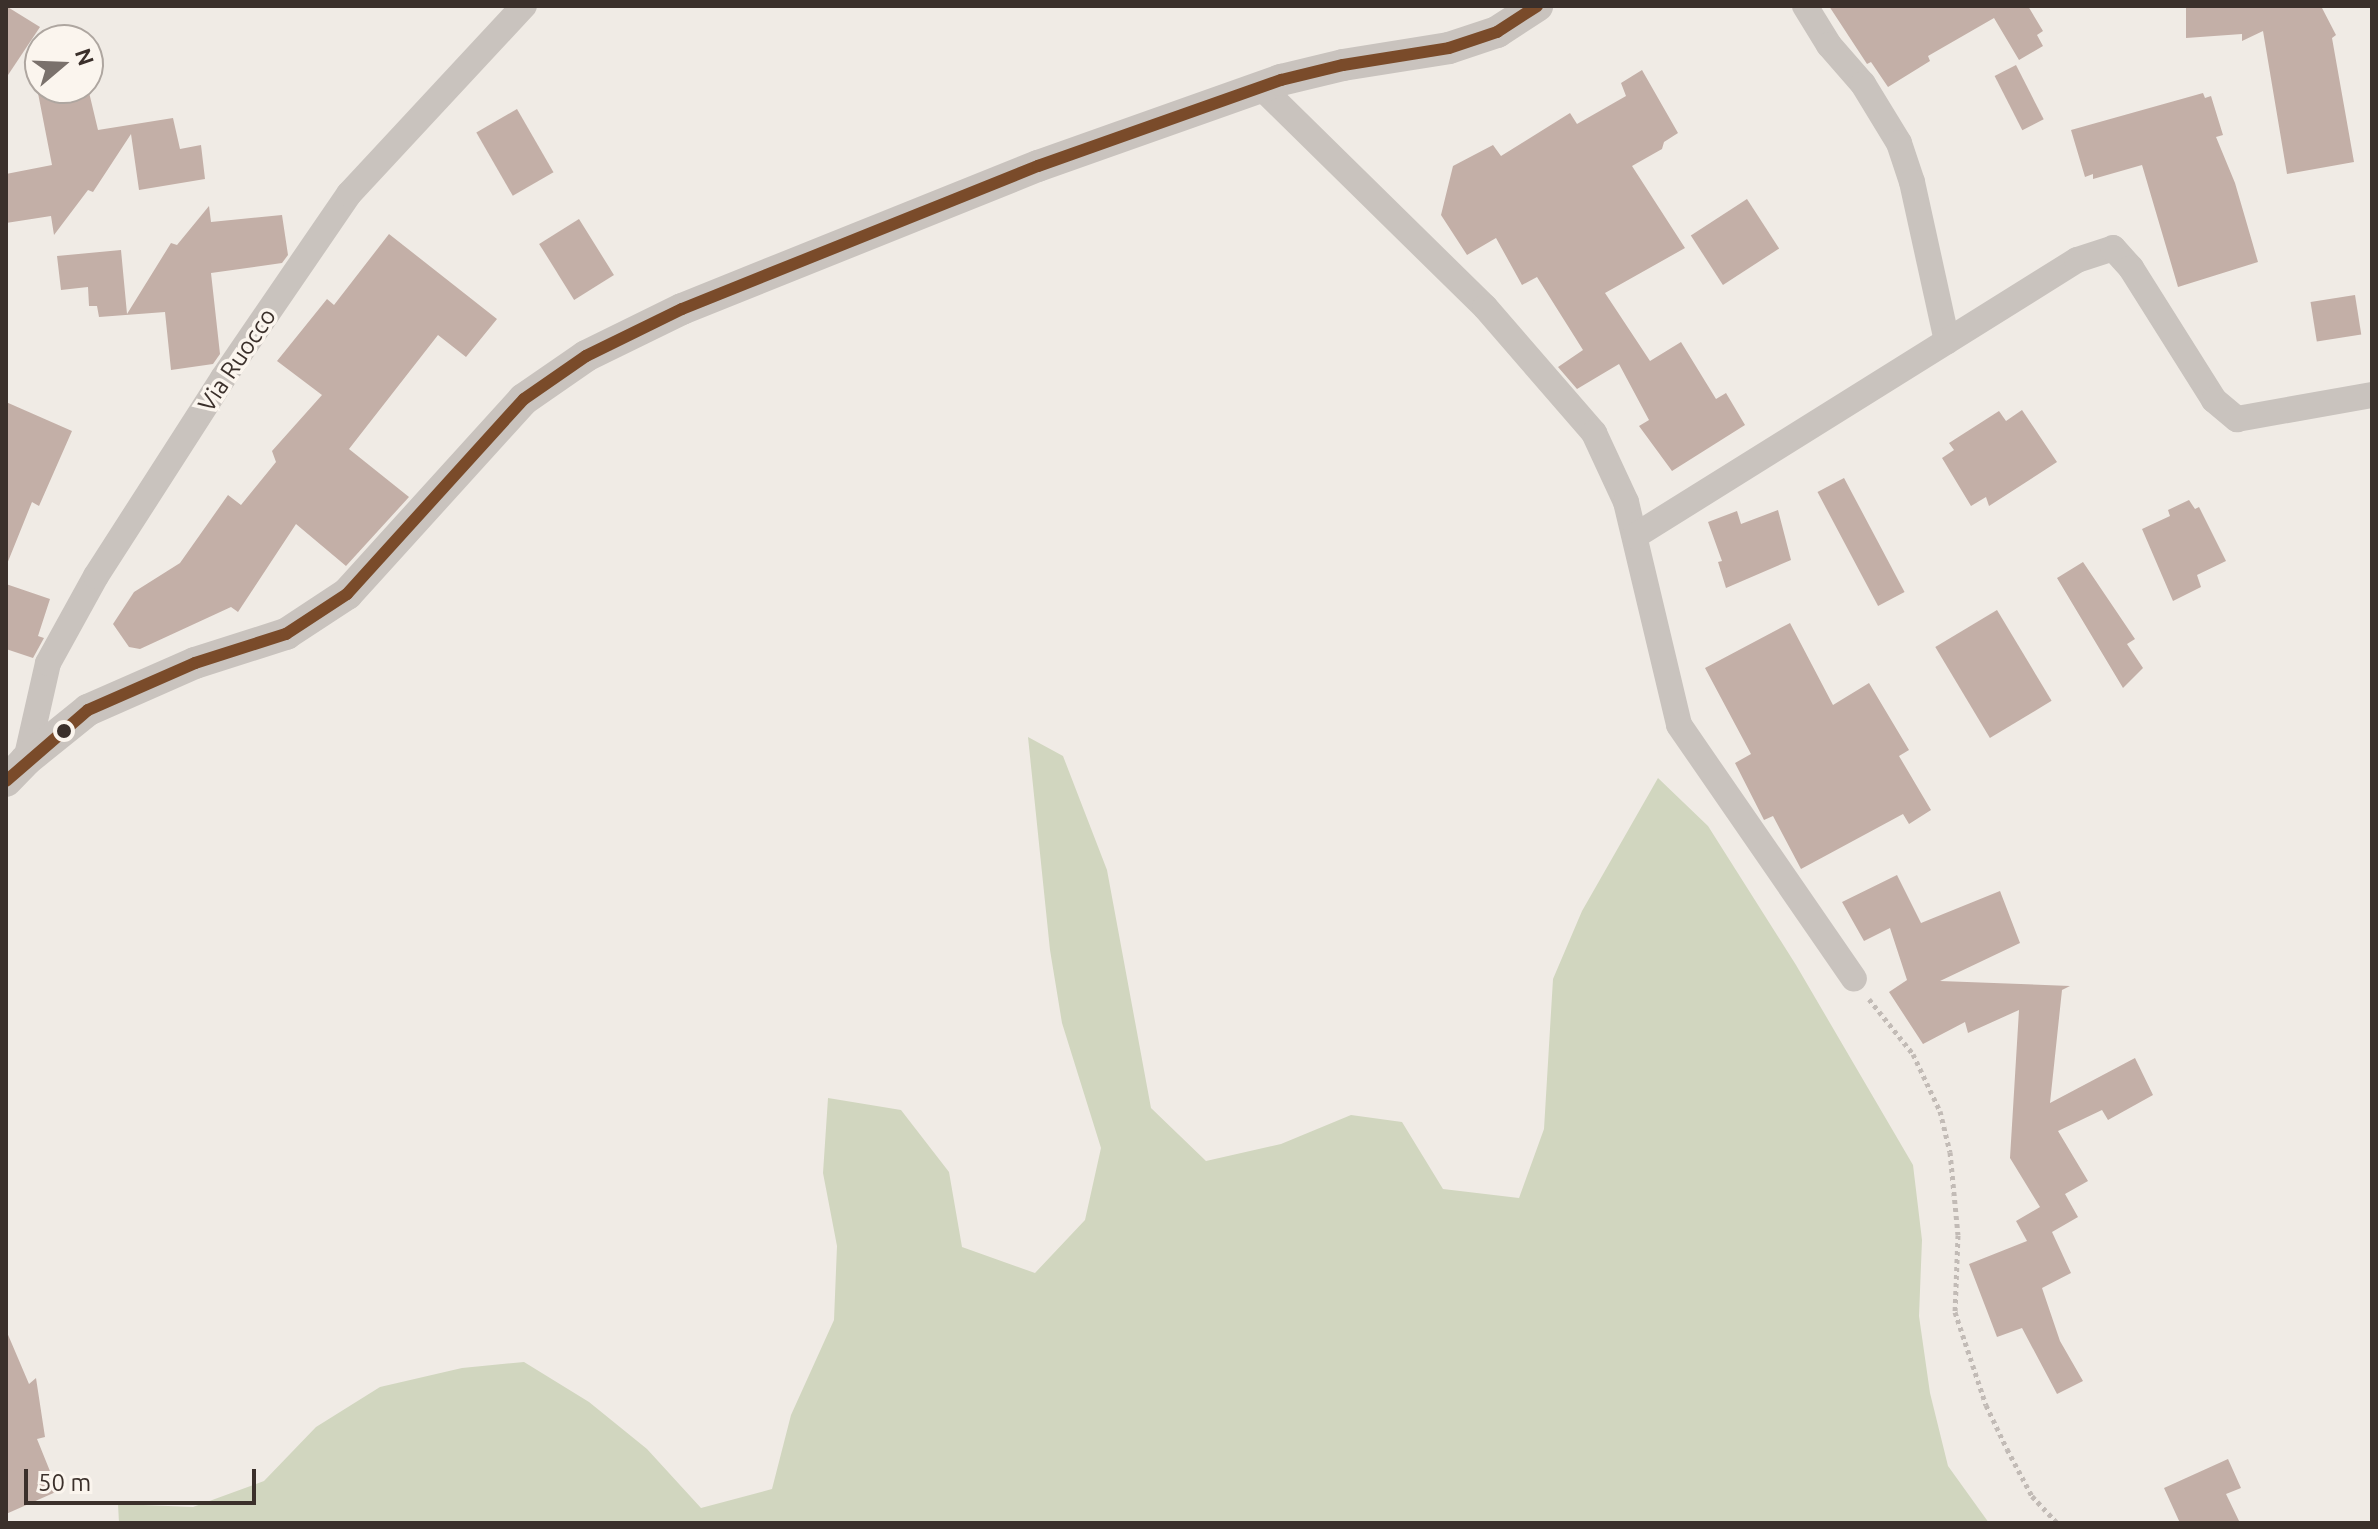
<!DOCTYPE html>
<style>
body{margin:0}
#map{position:relative;width:2378px;height:1529px;overflow:hidden;background:#f0ebe5;font-family:Ubuntu,sans-serif}
div>[style]{position:absolute}
.green>*{inset:0;background:#d1d6bf}
.building>*{inset:0;background:#c3afa7;transform-origin:0 0}
.path>*{height:5px;margin-top:-2.5px;transform-origin:0;background:repeating-linear-gradient(90deg,#c2bbb6 0 4px,transparent 0 8px)}
.minor>*{height:26px;margin:-13px;padding:0 13px;transform-origin:13px;border-radius:13px;background:#c9c3be}
.tertiary>*{height:32px;margin:-16px;padding:0 16px;transform-origin:16px;border-radius:16px;background:#c9c3be}
.bus-1>*{height:12px;margin:-6px;padding:0 6px;transform-origin:6px;border-radius:6px;background:#7a4b2a}
.dots>*{width:22px;height:22px;translate:-50% -50%;box-sizing:border-box;border:4px solid #fbf5ee;border-radius:50%}
span{translate:-50% -50%;white-space:nowrap;text-align:center;line-height:1.15;-webkit-text-stroke:7px #fbf5ee;paint-order:stroke}
.street-label{font-size:24px;color:#3b302b}
.frame{position:absolute;inset:0;border:8px solid #3b302b;pointer-events:none}
.north{position:absolute;left:24px;top:24px;width:80px;height:80px;box-sizing:border-box;background:#fbf5ee;border:2px solid #aea6a0;border-radius:50%;rotate:71deg;font-size:22px;font-weight:700;line-height:32px;text-align:center;color:#3b302b}
.north::after{content:'';display:block;margin:auto;width:28px;height:36px;background:#7a716c;clip-path:polygon(50% 0,100% 100%,50% 72%,0 100%)}
.scale{position:absolute;left:24px;top:1469px;width:232px;height:36px;box-sizing:border-box;border:4px solid #3b302b;border-top:0;padding-left:10px;font-size:24px;line-height:28px;white-space:nowrap;color:#3b302b;-webkit-text-stroke:6px #fbf5ee;paint-order:stroke}
</style>
<div id="map">
<div class="green">
<div style="clip-path:polygon(1028px 737px,1063px 756px,1107px 870px,1151px 1108px,1206px 1161px,1281px 1144px,1351px 1115px,1402px 1122px,1443px 1189px,1519px 1198px,1544px 1129px,1553px 979px,1582px 911px,1658px 778px,1708px 826px,1796px 965px,1913px 1165px,1922px 1240px,1919px 1316px,1930px 1393px,1948px 1466px,1989px 1523px,119px 1523px,118px 1504px,193px 1507px,264px 1481px,316px 1427px,380px 1387px,462px 1368px,524px 1362px,589px 1402px,647px 1449px,701px 1508px,772px 1489px,791px 1415px,834px 1320px,837px 1246px,823px 1173px,828px 1098px,901px 1110px,949px 1172px,962px 1247px,1035px 1273px,1085px 1220px,1101px 1148px,1062px 1023px,1050px 950px)"></div>
</div>
<div class="building">
<div style="clip-path:polygon(6px 6px,40px 27px,6px 78px)"></div>
<div style="clip-path:polygon(1829px 6px,2028px 6px,2043px 31px,2037px 35px,2043px 46px,2019px 60px,1994px 18px,1928px 56px,1930px 61px,1888px 87px,1871px 62px,1867px 64px)"></div>
<div style="clip-path:polygon(2186px 6px,2321px 6px,2336px 35px,2332px 38px,2354px 162px,2287px 174px,2263px 31px,2242px 41px,2242px 34px,2186px 38px)"></div>
<div style="left:2016px;top:65px;width:61px;height:24px;rotate:63deg"></div>
<div style="clip-path:polygon(1642px 70px,1678px 133px,1664px 142px,1662px 149px,1632px 166px,1685px 248px,1605px 293px,1650px 361px,1681px 342px,1716px 399px,1726px 393px,1745px 425px,1672px 471px,1639px 426px,1649px 420px,1619px 364px,1577px 389px,1558px 367px,1583px 350px,1537px 277px,1522px 285px,1496px 238px,1467px 255px,1441px 215px,1453px 166px,1493px 145px,1501px 156px,1570px 113px,1577px 124px,1626px 96px,1621px 83px)"></div>
<div style="clip-path:polygon(37px 88px,88px 88px,98px 130px,173px 118px,180px 149px,201px 145px,205px 179px,139px 190px,131px 134px,93px 192px,88px 190px,54px 235px,51px 216px,6px 223px,6px 174px,52px 165px)"></div>
<div style="clip-path:polygon(2203px 93px,2205px 98px,2211px 96px,2223px 135px,2216px 137px,2235px 183px,2258px 262px,2178px 287px,2142px 165px,2093px 179px,2093px 174px,2085px 177px,2071px 130px)"></div>
<div style="left:517px;top:109px;width:73px;height:47px;rotate:60deg"></div>
<div style="left:1747px;top:199px;width:59px;height:67px;rotate:57deg"></div>
<div style="clip-path:polygon(209px 206px,211px 222px,282px 215px,288px 255px,282px 263px,211px 273px,220px 354px,213px 364px,171px 370px,165px 312px,99px 317px,97px 306px,89px 306px,88px 287px,61px 290px,57px 256px,121px 250px,127px 314px,171px 243px,177px 245px)"></div>
<div style="left:579px;top:219px;width:66px;height:47px;rotate:58deg"></div>
<div style="clip-path:polygon(389px 234px,497px 319px,466px 357px,438px 335px,349px 449px,409px 497px,346px 566px,296px 524px,238px 612px,231px 607px,140px 649px,129px 647px,113px 624px,134px 592px,180px 563px,228px 495px,241px 505px,276px 462px,272px 451px,322px 395px,277px 361px,327px 299px,334px 305px)"></div>
<div style="left:2355px;top:295px;width:40px;height:45px;rotate:81deg"></div>
<div style="clip-path:polygon(6px 402px,72px 431px,39px 506px,32px 502px,7px 564px)"></div>
<div style="clip-path:polygon(2022px 410px,2057px 462px,1989px 506px,1986px 497px,1971px 506px,1942px 458px,1954px 450px,1949px 443px,1999px 411px,2006px 421px)"></div>
<div style="left:1844px;top:478px;width:129px;height:30px;rotate:62deg"></div>
<div style="clip-path:polygon(2189px 500px,2195px 509px,2199px 507px,2226px 561px,2197px 575px,2201px 587px,2173px 601px,2142px 529px,2170px 516px,2168px 510px)"></div>
<div style="clip-path:polygon(1778px 510px,1791px 560px,1726px 588px,1718px 562px,1722px 561px,1708px 522px,1737px 511px,1741px 524px)"></div>
<div style="clip-path:polygon(2083px 562px,2135px 639px,2127px 644px,2143px 668px,2123px 688px,2057px 578px)"></div>
<div style="clip-path:polygon(6px 584px,50px 599px,38px 636px,44px 638px,33px 658px,6px 649px)"></div>
<div style="left:1997px;top:610px;width:106px;height:72px;rotate:59deg"></div>
<div style="clip-path:polygon(1790px 623px,1833px 705px,1869px 683px,1909px 750px,1899px 756px,1931px 810px,1909px 824px,1903px 814px,1801px 869px,1773px 816px,1764px 820px,1735px 763px,1751px 754px,1705px 668px)"></div>
<div style="clip-path:polygon(1897px 875px,1921px 923px,2000px 891px,2020px 943px,1940px 981px,2070px 986px,2062px 990px,2050px 1103px,2135px 1058px,2153px 1095px,2108px 1120px,2102px 1110px,2058px 1131px,2088px 1181px,2065px 1194px,2078px 1217px,2052px 1232px,2071px 1273px,2042px 1288px,2060px 1341px,2083px 1381px,2057px 1394px,2022px 1328px,1997px 1337px,1969px 1264px,2027px 1241px,2016px 1221px,2040px 1207px,2010px 1158px,2019px 1010px,1968px 1033px,1965px 1022px,1923px 1044px,1889px 992px,1907px 980px,1890px 928px,1864px 941px,1842px 902px)"></div>
<div style="clip-path:polygon(6px 1330px,29px 1384px,36px 1378px,45px 1437px,37px 1439px,58px 1491px,6px 1514px)"></div>
<div style="clip-path:polygon(2228px 1459px,2241px 1488px,2226px 1494px,2240px 1523px,2180px 1523px,2164px 1488px)"></div>
</div>
<div class="path">
<div style="left:1869px;top:999px;width:70px;rotate:51.3deg"></div>
<div style="left:1913px;top:1054px;width:63px;rotate:64.7deg"></div>
<div style="left:1940px;top:1111px;width:42px;rotate:76.3deg"></div>
<div style="left:1950px;top:1152px;width:83px;rotate:84.5deg"></div>
<div style="left:1958px;top:1235px;width:77px;rotate:92.2deg"></div>
<div style="left:1955px;top:1312px;width:98px;rotate:71.6deg"></div>
<div style="left:1986px;top:1405px;width:49px;rotate:64.5deg"></div>
<div style="left:2007px;top:1449px;width:53px;rotate:62deg"></div>
<div style="left:2032px;top:1496px;width:37px;rotate:47deg"></div>
</div>
<div class="minor">
<div style="left:1805px;top:6px;width:46px;rotate:58.4deg"></div>
<div style="left:1829px;top:45px;width:52px;rotate:48.9deg"></div>
<div style="left:1863px;top:84px;width:69px;rotate:58.6deg"></div>
<div style="left:1899px;top:143px;width:41px;rotate:71.6deg"></div>
<div style="left:1912px;top:182px;width:163px;rotate:77.6deg"></div>
<div style="left:1261px;top:87px;width:314px;rotate:44.5deg"></div>
<div style="left:1485px;top:307px;width:167px;rotate:49.1deg"></div>
<div style="left:1594px;top:433px;width:76px;rotate:65.1deg"></div>
<div style="left:1626px;top:502px;width:229px;rotate:76.6deg"></div>
<div style="left:1679px;top:725px;width:308px;rotate:55.4deg"></div>
<div style="left:1635px;top:536px;width:521px;rotate:-31.98deg"></div>
<div style="left:2077px;top:260px;width:38px;rotate:-18deg"></div>
<div style="left:2113px;top:248px;width:27px;rotate:48deg"></div>
<div style="left:2131px;top:268px;width:156px;rotate:57.8deg"></div>
<div style="left:2214px;top:400px;width:30px;rotate:40deg"></div>
<div style="left:2237px;top:419px;width:137px;rotate:-10.1deg"></div>
<div style="left:26px;top:760px;width:99px;rotate:-77.2deg"></div>
<div style="left:48px;top:663px;width:99px;rotate:-61.1deg"></div>
<div style="left:96px;top:576px;width:235px;rotate:-57.3deg"></div>
<div style="left:223px;top:378px;width:223px;rotate:-55.6deg"></div>
<div style="left:349px;top:194px;width:257px;rotate:-47.1deg"></div>
</div>
<div class="tertiary">
<div style="left:6px;top:781px;width:29px;rotate:-46deg"></div>
<div style="left:26px;top:760px;width:80px;rotate:-38.9deg"></div>
<div style="left:88px;top:710px;width:117px;rotate:-23.7deg"></div>
<div style="left:195px;top:663px;width:96px;rotate:-17.7deg"></div>
<div style="left:286px;top:634px;width:73px;rotate:-33.3deg"></div>
<div style="left:347px;top:594px;width:263px;rotate:-47.8deg"></div>
<div style="left:524px;top:399px;width:75px;rotate:-34.7deg"></div>
<div style="left:586px;top:356px;width:107px;rotate:-26.1deg"></div>
<div style="left:682px;top:309px;width:384px;rotate:-21.9deg"></div>
<div style="left:1038px;top:166px;width:258px;rotate:-19.5deg"></div>
<div style="left:1281px;top:80px;width:64px;rotate:-13.6deg"></div>
<div style="left:1343px;top:65px;width:107px;rotate:-9.1deg"></div>
<div style="left:1449px;top:48px;width:51px;rotate:-18.4deg"></div>
<div style="left:1497px;top:32px;width:48px;rotate:-33deg"></div>
</div>
<div class="bus-1">
<div style="left:6px;top:781px;width:108px;rotate:-40.9deg"></div>
<div style="left:88px;top:710px;width:117px;rotate:-23.7deg"></div>
<div style="left:195px;top:663px;width:96px;rotate:-17.7deg"></div>
<div style="left:286px;top:634px;width:73px;rotate:-33.3deg"></div>
<div style="left:347px;top:594px;width:263px;rotate:-47.8deg"></div>
<div style="left:524px;top:399px;width:75px;rotate:-34.7deg"></div>
<div style="left:586px;top:356px;width:107px;rotate:-26.1deg"></div>
<div style="left:682px;top:309px;width:384px;rotate:-21.9deg"></div>
<div style="left:1038px;top:166px;width:258px;rotate:-19.5deg"></div>
<div style="left:1281px;top:80px;width:64px;rotate:-13.6deg"></div>
<div style="left:1343px;top:65px;width:107px;rotate:-9.1deg"></div>
<div style="left:1449px;top:48px;width:51px;rotate:-18.4deg"></div>
<div style="left:1497px;top:32px;width:48px;rotate:-33deg"></div>
</div>
<div class="dots">
<div style="left:64px;top:731px;background:#3b302b"></div>
</div>
<div class="street-label">
<span style="left:237px;top:360px;rotate:-56deg">Via Ruocco</span>
</div>
<div class="frame"></div>
<div class="north">N</div>
<div class="scale">50 m</div>
</div>
